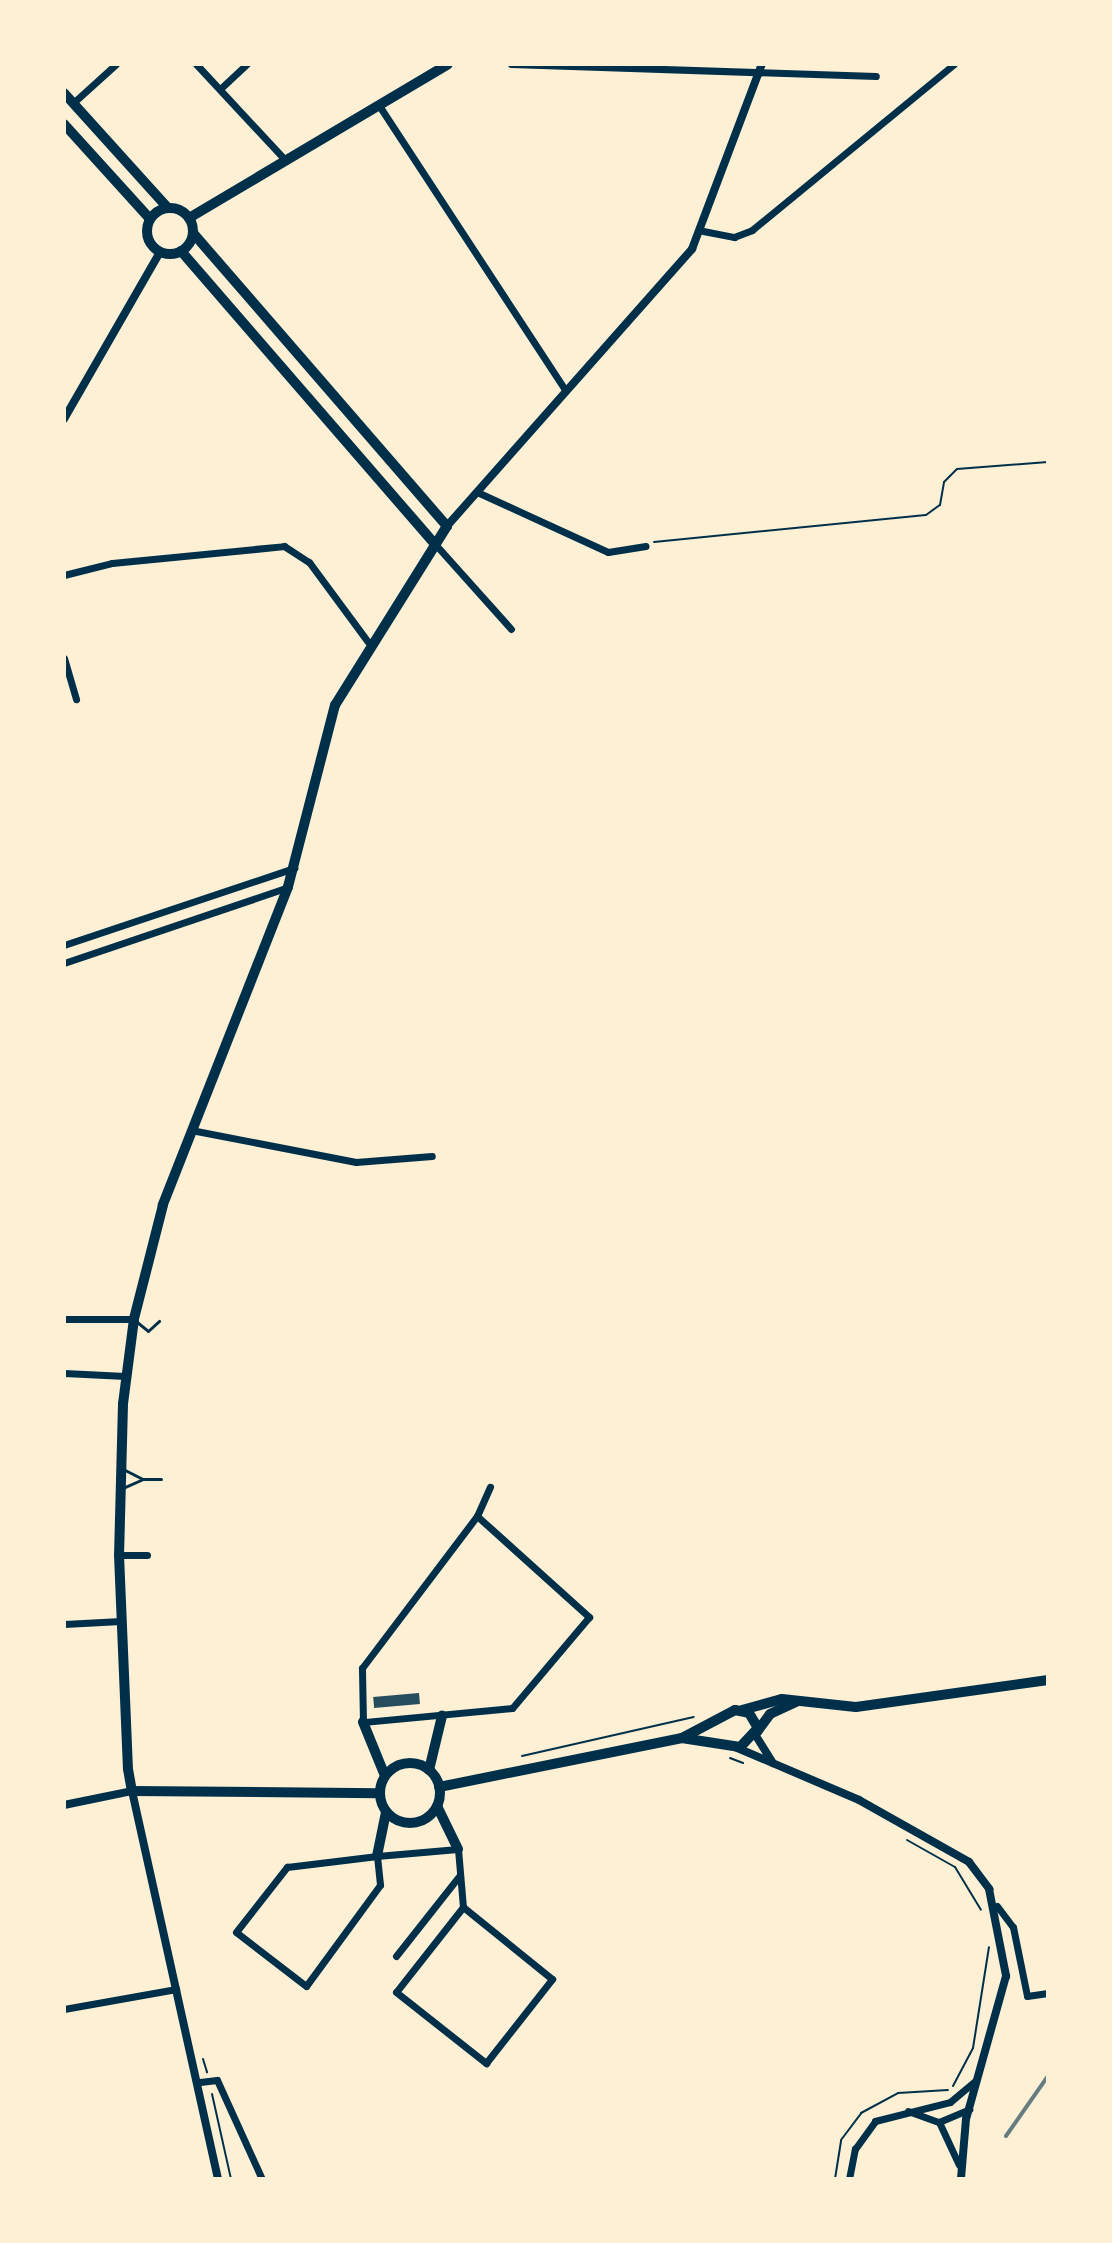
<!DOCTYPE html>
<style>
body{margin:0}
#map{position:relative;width:1112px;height:2243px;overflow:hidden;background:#fdf0d5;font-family:"Sofia Sans Condensed",sans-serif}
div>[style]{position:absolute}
.building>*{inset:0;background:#264d5e;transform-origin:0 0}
.path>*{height:2px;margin:-1px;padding:0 1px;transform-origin:1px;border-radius:1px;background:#003049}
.service>*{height:3px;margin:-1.5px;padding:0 1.5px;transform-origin:1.5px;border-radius:1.5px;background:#003049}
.minor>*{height:7px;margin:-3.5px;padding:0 3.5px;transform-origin:3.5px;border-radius:3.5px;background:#003049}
.tertiary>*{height:8px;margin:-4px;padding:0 4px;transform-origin:4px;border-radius:4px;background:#003049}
.secondary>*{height:10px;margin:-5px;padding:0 5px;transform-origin:5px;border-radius:5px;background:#003049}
.secondary>.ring{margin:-5px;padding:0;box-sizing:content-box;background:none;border:10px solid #003049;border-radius:50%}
.rail>*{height:4px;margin:-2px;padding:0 2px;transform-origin:2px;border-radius:2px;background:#657d81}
span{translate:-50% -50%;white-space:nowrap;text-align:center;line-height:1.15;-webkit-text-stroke:8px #fdf0d5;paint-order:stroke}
.frame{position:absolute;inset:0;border:66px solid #fdf0d5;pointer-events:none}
</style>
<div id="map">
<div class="building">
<div style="left:419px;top:1693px;width:11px;height:46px;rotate:85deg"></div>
</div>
<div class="path">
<div style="left:654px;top:542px;width:273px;rotate:-5.7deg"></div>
<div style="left:926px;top:515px;width:17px;rotate:-36deg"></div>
<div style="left:940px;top:505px;width:23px;rotate:-80deg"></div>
<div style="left:944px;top:482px;width:18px;rotate:-45deg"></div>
<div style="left:957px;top:469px;width:91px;rotate:-4.4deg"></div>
<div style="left:522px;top:1756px;width:176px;rotate:-12.8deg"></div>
<div style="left:730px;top:1758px;width:14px;rotate:21deg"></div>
<div style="left:907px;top:1840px;width:55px;rotate:29.4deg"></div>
<div style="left:955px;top:1867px;width:50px;rotate:58.8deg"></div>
<div style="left:203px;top:2059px;width:14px;rotate:73deg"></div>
<div style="left:953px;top:2086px;width:43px;rotate:-62.2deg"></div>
<div style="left:973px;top:2048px;width:102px;rotate:-81deg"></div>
<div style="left:212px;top:2094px;width:87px;rotate:77.4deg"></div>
<div style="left:835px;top:2179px;width:39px;rotate:-81deg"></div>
<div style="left:841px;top:2140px;width:34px;rotate:-53deg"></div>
<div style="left:861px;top:2113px;width:42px;rotate:-28.4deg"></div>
<div style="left:898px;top:2093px;width:50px;rotate:-3.4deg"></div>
</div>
<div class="service">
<div style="left:137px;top:1322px;width:14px;rotate:39deg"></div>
<div style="left:148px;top:1331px;width:15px;rotate:-42deg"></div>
<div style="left:123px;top:1469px;width:22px;rotate:27deg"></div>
<div style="left:143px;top:1479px;width:20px;rotate:156deg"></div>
<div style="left:143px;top:1479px;width:18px"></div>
</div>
<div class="minor">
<div style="left:196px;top:64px;width:132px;rotate:47.1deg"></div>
<div style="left:511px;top:64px;width:365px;rotate:1.9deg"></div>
<div style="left:220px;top:89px;width:37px;rotate:-43deg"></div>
<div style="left:73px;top:103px;width:58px;rotate:-42.2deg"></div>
<div style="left:380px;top:107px;width:339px;rotate:56.8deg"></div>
<div style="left:703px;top:231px;width:32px;rotate:11deg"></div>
<div style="left:734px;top:237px;width:19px;rotate:-21deg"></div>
<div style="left:752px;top:230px;width:261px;rotate:-39.4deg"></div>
<div style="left:477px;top:492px;width:144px;rotate:24.6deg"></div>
<div style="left:608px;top:552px;width:38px;rotate:-9deg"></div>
<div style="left:435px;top:544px;width:114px;rotate:48.2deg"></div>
<div style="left:64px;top:575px;width:49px;rotate:-14deg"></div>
<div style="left:112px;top:563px;width:173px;rotate:-5.6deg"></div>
<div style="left:284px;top:546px;width:30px;rotate:33deg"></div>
<div style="left:309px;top:562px;width:99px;rotate:53.6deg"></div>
<div style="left:64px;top:658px;width:43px;rotate:73.7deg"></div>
<div style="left:64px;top:945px;width:243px;rotate:-18.5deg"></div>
<div style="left:64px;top:963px;width:237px;rotate:-18.7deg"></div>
<div style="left:191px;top:1130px;width:168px;rotate:11deg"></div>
<div style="left:356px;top:1162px;width:76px;rotate:-4.5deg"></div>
<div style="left:64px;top:1319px;width:70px"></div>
<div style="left:64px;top:1373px;width:61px;rotate:2.8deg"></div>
<div style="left:477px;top:1516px;width:151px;rotate:42deg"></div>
<div style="left:589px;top:1617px;width:119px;rotate:130.2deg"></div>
<div style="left:512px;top:1708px;width:150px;rotate:174.6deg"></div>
<div style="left:363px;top:1722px;width:54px;rotate:-91.1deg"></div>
<div style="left:362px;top:1668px;width:191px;rotate:-52.9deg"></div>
<div style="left:477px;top:1516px;width:32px;rotate:-66deg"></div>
<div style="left:119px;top:1555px;width:28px"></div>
<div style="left:64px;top:1624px;width:57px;rotate:-3deg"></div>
<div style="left:377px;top:1856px;width:29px;rotate:84deg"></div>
<div style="left:380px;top:1885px;width:125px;rotate:126.2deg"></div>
<div style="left:306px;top:1986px;width:88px;rotate:-142.4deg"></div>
<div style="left:236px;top:1932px;width:83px;rotate:-51.9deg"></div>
<div style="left:287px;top:1867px;width:91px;rotate:-7deg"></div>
<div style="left:377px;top:1856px;width:81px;rotate:-4.9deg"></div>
<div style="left:458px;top:1849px;width:58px;rotate:85.1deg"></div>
<div style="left:463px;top:1907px;width:108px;rotate:128.2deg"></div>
<div style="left:396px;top:1992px;width:115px;rotate:38.3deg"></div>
<div style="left:486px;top:2063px;width:107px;rotate:-51.8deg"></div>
<div style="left:552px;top:1979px;width:114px;rotate:-141deg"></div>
<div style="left:997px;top:1906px;width:26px;rotate:53deg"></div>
<div style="left:1013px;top:1927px;width:70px;rotate:78.5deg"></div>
<div style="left:1027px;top:1996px;width:21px;rotate:-8deg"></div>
<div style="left:396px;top:1956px;width:103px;rotate:-51.7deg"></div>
<div style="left:64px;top:2009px;width:114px;rotate:-10.1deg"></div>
<div style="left:200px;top:2082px;width:17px;rotate:-7deg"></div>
<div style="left:217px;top:2080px;width:109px;rotate:65.6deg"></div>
<div style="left:908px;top:2111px;width:33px;rotate:20deg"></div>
<div style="left:939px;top:2122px;width:47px;rotate:65.1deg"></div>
<div style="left:939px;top:2122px;width:33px;rotate:-23deg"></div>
<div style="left:849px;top:2179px;width:31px;rotate:-79deg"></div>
<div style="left:855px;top:2149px;width:34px;rotate:-54deg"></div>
<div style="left:875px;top:2121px;width:77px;rotate:-14.2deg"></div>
<div style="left:950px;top:2102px;width:34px;rotate:-40deg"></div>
</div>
<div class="tertiary">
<div style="left:64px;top:419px;width:193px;rotate:-60.1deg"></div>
<div style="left:447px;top:526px;width:370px;rotate:-48.5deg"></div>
<div style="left:692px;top:249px;width:198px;rotate:-69.3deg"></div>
<div style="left:756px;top:1736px;width:32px;rotate:58deg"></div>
<div style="left:735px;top:1747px;width:135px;rotate:23.1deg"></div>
<div style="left:859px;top:1800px;width:126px;rotate:29.4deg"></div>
<div style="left:969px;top:1862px;width:34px;rotate:53deg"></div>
<div style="left:989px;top:1889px;width:89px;rotate:78.9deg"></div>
<div style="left:1006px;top:1976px;width:148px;rotate:105.6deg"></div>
<div style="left:966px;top:2119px;width:60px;rotate:94.8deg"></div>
<div style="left:64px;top:1805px;width:69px;rotate:-11.6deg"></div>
<div style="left:132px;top:1791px;width:397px;rotate:77.5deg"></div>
</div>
<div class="secondary">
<div style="left:64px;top:93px;width:155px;rotate:47.9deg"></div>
<div style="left:64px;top:124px;width:128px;rotate:47.8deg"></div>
<div class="ring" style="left:147px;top:208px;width:36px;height:36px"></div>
<div style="left:189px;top:218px;width:301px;rotate:-30.7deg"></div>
<div style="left:193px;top:233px;width:388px;rotate:49.1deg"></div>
<div style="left:447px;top:526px;width:211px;rotate:122deg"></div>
<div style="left:335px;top:705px;width:188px;rotate:104.5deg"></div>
<div style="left:288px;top:887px;width:342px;rotate:111.5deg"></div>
<div style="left:163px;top:1205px;width:118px;rotate:104.3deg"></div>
<div style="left:134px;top:1319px;width:86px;rotate:97.4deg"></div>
<div style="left:123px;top:1404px;width:151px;rotate:91.5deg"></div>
<div style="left:119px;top:1555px;width:214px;rotate:87.6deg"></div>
<div style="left:128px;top:1769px;width:22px;rotate:80deg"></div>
<div style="left:132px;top:1791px;width:248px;rotate:0.5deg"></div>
<div style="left:181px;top:251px;width:388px;rotate:49.1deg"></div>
<div style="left:742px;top:1710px;width:41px;rotate:-15.4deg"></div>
<div style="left:782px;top:1699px;width:74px;rotate:6.2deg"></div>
<div style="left:856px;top:1707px;width:194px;rotate:-8deg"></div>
<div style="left:363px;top:1722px;width:58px;rotate:67.8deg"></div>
<div style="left:757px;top:1732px;width:22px;rotate:-54deg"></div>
<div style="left:770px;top:1714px;width:31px;rotate:-25deg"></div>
<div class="ring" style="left:380px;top:1763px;width:50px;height:50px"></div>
<div style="left:429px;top:1770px;width:56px;rotate:-76.5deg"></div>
<div style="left:439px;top:1787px;width:248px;rotate:-11.4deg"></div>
<div style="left:682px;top:1738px;width:60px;rotate:-27.8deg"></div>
<div style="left:735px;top:1710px;width:14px;rotate:12deg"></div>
<div style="left:749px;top:1713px;width:17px;rotate:59deg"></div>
<div style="left:758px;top:1728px;width:26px;rotate:133deg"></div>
<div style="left:740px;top:1747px;width:59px;rotate:-171.2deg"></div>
<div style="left:437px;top:1806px;width:48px;rotate:64deg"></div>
<div style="left:377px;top:1856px;width:45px;rotate:-78.4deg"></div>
</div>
<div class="rail">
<div style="left:1006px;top:2136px;width:73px;rotate:-55deg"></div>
</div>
<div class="frame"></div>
</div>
